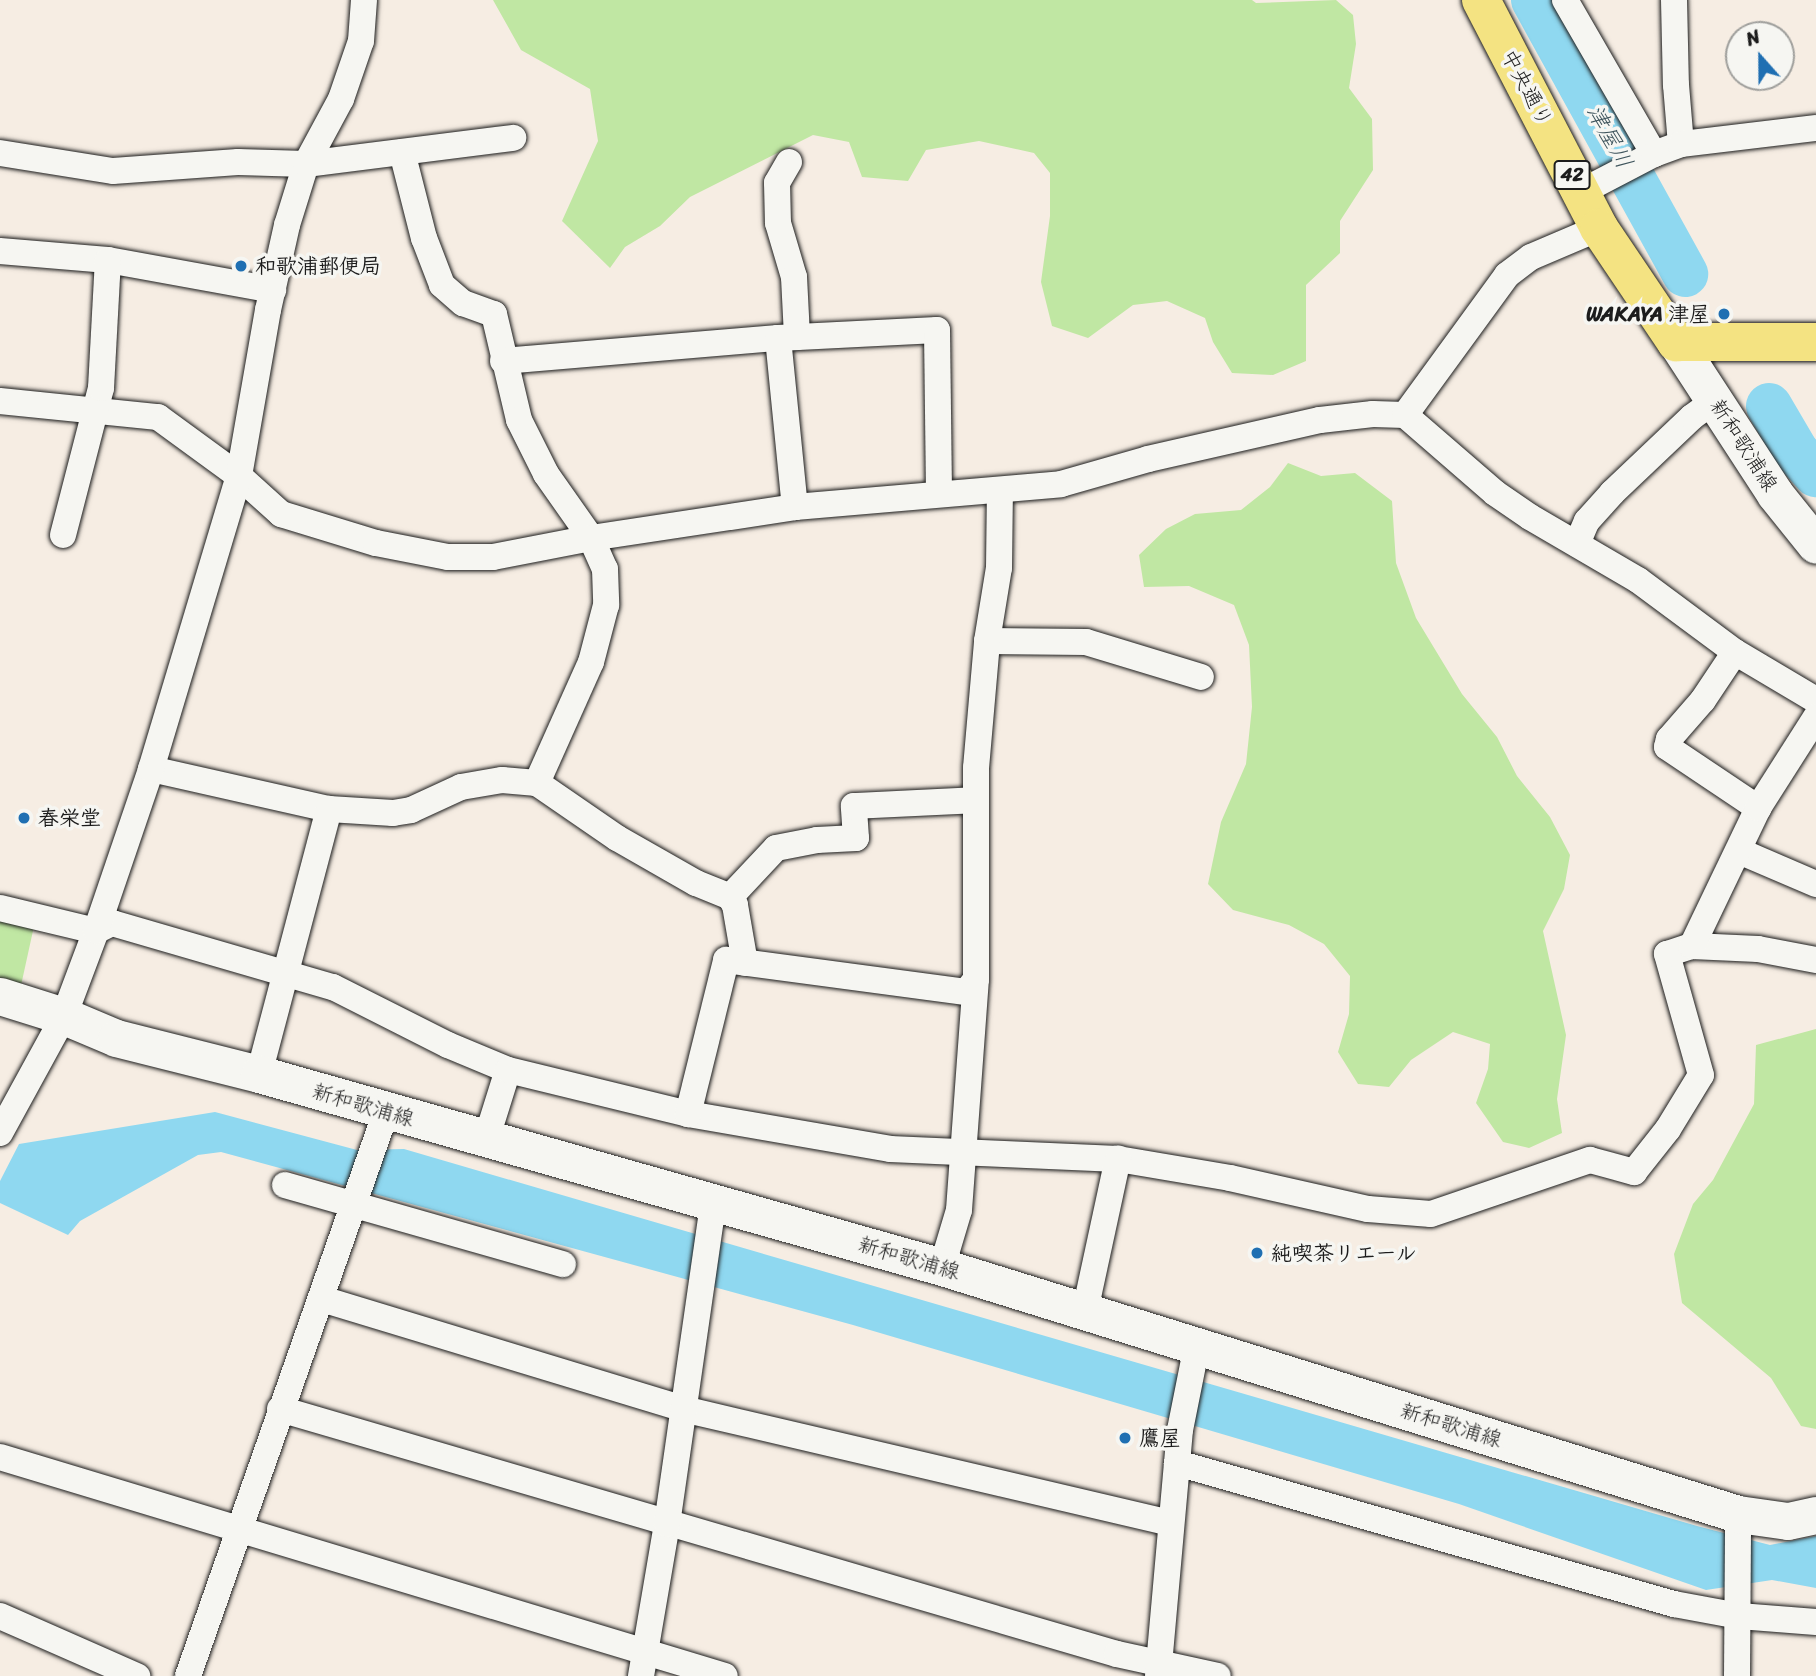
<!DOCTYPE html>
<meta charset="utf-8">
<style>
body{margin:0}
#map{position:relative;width:1816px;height:1676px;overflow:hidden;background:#f6ede3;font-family:Sriracha,"Klee One",sans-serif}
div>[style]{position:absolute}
.green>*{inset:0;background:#c0e7a3}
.water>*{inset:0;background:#8fd8f0}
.river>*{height:46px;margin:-23px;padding:0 23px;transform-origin:23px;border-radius:23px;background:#8fd8f0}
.roads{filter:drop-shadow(0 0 2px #1c1c1c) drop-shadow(0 0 2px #1c1c1c)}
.street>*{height:26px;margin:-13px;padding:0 13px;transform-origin:13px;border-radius:13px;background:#f6f6f2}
.secondary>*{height:37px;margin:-18.5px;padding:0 18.5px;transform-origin:18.5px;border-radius:18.5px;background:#f6f6f2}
.highway>*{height:38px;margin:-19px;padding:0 19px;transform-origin:19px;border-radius:19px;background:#f4e382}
.dots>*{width:19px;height:19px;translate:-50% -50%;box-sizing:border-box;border:4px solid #f6f6f2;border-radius:50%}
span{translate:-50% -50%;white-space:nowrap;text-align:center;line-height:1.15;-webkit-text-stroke:7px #f6f6f2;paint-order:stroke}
.shield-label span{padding:2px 5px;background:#f6f6f2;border:2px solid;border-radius:5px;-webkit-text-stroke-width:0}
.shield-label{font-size:19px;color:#1c1c1c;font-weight:700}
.street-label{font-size:21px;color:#1c1c1c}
.poi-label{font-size:21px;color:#1c1c1c;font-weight:700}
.left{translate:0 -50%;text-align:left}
.right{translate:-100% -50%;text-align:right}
.water-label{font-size:23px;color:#3e545c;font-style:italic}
.north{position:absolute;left:1725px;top:21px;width:70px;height:70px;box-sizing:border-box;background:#f6f6f2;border:2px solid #9f9f9c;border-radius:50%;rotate:339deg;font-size:19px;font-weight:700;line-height:28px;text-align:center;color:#1c1c1c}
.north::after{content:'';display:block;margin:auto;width:24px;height:32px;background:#1f6fb2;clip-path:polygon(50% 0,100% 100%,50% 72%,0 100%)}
</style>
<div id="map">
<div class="green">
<div style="clip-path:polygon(493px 0,1252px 0,1256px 3px,1336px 0,1353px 15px,1356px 44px,1349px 88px,1372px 119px,1373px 170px,1340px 221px,1340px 253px,1306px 285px,1306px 361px,1273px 375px,1232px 373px,1213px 342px,1205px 318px,1167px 301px,1133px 305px,1088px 338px,1052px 326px,1041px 282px,1050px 216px,1050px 173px,1034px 153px,979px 141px,926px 150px,908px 181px,862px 177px,849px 142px,813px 135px,690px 197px,660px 226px,625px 247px,610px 268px,562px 221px,598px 141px,590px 89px,521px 50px)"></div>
<div style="clip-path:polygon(1288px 463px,1321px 476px,1355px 473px,1392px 501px,1396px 563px,1416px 618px,1462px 694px,1497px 737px,1517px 776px,1550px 817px,1570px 855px,1564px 889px,1543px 931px,1566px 1035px,1557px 1099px,1562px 1133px,1529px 1148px,1503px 1142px,1476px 1103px,1488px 1069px,1490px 1044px,1453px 1032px,1411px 1060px,1389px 1087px,1358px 1084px,1338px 1052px,1349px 1014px,1350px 976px,1324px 944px,1289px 925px,1233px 910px,1208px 884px,1221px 822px,1246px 764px,1252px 707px,1249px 645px,1234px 605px,1189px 586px,1144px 587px,1139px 555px,1166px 529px,1195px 514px,1241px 510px,1270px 487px)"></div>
<div style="clip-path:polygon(0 918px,34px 926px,20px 990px,0 984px)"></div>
<div style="clip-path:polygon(1816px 1029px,1816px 1429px,1801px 1426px,1771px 1378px,1682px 1303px,1674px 1254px,1693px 1204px,1713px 1180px,1754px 1104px,1756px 1045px)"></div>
</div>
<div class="water">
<div style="clip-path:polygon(215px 1112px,357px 1150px,404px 1149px,1697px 1526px,1770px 1545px,1816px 1536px,1816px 1588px,1772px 1580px,1706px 1590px,1459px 1504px,853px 1325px,221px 1152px,198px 1155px,80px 1221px,68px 1235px,0 1203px,0 1181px,19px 1144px)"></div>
</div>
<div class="river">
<div style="left:1534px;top:0;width:313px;rotate:61.1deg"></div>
<div style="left:1769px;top:406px;width:53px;rotate:59.6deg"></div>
<div style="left:1796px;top:452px;width:30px;rotate:48deg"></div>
</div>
<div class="roads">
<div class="street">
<div style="left:1565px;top:0;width:178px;rotate:60deg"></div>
<div style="left:1654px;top:154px;width:82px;rotate:152.5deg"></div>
<div style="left:1674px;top:0;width:85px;rotate:88.7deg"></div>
<div style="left:1676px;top:85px;width:59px;rotate:85.2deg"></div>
<div style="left:402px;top:152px;width:89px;rotate:75.7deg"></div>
<div style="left:424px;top:238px;width:50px;rotate:69deg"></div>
<div style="left:442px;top:285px;width:28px;rotate:41deg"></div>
<div style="left:463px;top:303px;width:33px;rotate:20deg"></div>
<div style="left:494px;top:314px;width:109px;rotate:76.7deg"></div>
<div style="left:519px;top:420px;width:60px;rotate:63.4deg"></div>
<div style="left:546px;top:474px;width:78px;rotate:54.9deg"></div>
<div style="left:591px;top:538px;width:34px;rotate:66deg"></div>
<div style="left:605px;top:569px;width:36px;rotate:88deg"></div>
<div style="left:606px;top:605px;width:59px;rotate:104.7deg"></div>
<div style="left:591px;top:662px;width:133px;rotate:114.1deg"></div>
<div style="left:0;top:153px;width:114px;rotate:9.1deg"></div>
<div style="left:113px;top:171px;width:125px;rotate:-4.1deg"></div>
<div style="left:238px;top:162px;width:68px;rotate:1.7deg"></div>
<div style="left:306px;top:164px;width:209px;rotate:-7.2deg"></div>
<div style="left:1654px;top:154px;width:29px;rotate:-20deg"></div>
<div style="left:1681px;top:144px;width:136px;rotate:-6.8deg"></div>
<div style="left:789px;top:162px;width:24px;rotate:120deg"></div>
<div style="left:777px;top:183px;width:40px;rotate:88.6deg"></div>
<div style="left:778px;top:223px;width:56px;rotate:73.5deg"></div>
<div style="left:794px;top:277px;width:60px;rotate:87.1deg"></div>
<div style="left:0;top:251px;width:108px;rotate:4.8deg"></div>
<div style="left:108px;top:260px;width:168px;rotate:10.3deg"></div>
<div style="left:778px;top:338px;width:170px;rotate:84.3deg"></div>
<div style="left:503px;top:361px;width:276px;rotate:-4.8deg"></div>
<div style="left:778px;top:338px;width:159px;rotate:-2.9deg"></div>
<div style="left:937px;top:330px;width:162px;rotate:89.3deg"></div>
<div style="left:0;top:401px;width:159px;rotate:5.8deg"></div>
<div style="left:158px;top:417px;width:100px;rotate:36.1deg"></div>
<div style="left:239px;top:476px;width:57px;rotate:42.1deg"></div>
<div style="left:281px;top:514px;width:99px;rotate:17deg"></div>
<div style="left:376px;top:543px;width:73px;rotate:11deg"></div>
<div style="left:448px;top:557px;width:45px"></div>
<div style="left:493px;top:557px;width:100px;rotate:-11deg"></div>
<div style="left:591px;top:538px;width:206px;rotate:-8.6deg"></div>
<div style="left:795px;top:507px;width:267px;rotate:-4.9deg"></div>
<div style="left:1061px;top:484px;width:91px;rotate:-16deg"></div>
<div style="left:1148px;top:459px;width:176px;rotate:-12.8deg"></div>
<div style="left:1320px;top:420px;width:53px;rotate:-6.5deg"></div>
<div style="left:1373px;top:414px;width:32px;rotate:2deg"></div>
<div style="left:1405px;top:415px;width:173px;rotate:-53.9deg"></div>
<div style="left:1507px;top:275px;width:30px;rotate:-37deg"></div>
<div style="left:1531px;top:257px;width:74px;rotate:-23.1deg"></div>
<div style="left:1405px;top:415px;width:119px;rotate:40.9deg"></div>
<div style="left:1495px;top:493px;width:42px;rotate:34.4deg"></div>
<div style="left:1530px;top:517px;width:125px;rotate:30.3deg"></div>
<div style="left:1638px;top:580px;width:121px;rotate:36.6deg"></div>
<div style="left:1735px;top:652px;width:94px;rotate:30.7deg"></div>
<div style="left:63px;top:535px;width:152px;rotate:-75.5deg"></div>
<div style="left:101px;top:388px;width:128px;rotate:-86.9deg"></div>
<div style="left:1577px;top:544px;width:25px;rotate:-67deg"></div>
<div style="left:1587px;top:521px;width:38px;rotate:-48deg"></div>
<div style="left:1612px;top:493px;width:110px;rotate:-43.5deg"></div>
<div style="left:1692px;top:417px;width:29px;rotate:-36deg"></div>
<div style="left:987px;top:641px;width:99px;rotate:0.6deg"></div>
<div style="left:1086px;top:642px;width:120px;rotate:16.9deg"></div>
<div style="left:1735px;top:652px;width:58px;rotate:123.7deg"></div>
<div style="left:1703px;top:700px;width:52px;rotate:131.1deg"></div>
<div style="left:1669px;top:739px;width:8px;rotate:104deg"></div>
<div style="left:1667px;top:747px;width:110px;rotate:33.8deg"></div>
<div style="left:151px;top:769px;width:182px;rotate:12.7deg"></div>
<div style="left:329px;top:809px;width:274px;rotate:104.8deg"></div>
<div style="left:329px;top:809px;width:64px;rotate:3.6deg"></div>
<div style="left:393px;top:813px;width:18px;rotate:-9deg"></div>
<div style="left:411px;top:810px;width:55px;rotate:-24.7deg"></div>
<div style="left:461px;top:787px;width:42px;rotate:-9.7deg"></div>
<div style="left:502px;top:780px;width:35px;rotate:5deg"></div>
<div style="left:537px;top:783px;width:97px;rotate:34.5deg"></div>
<div style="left:617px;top:838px;width:91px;rotate:29.7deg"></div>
<div style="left:696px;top:883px;width:37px;rotate:22deg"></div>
<div style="left:1739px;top:851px;width:84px;rotate:23.2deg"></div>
<div style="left:0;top:908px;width:99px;rotate:13.5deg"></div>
<div style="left:96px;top:931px;width:18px;rotate:-27deg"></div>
<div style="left:112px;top:923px;width:230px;rotate:16.2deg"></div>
<div style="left:333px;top:987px;width:129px;rotate:26.8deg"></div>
<div style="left:448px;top:1045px;width:65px;rotate:22.6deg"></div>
<div style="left:1692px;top:946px;width:66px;rotate:2.6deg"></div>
<div style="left:1758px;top:949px;width:59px;rotate:10.7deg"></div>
<div style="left:745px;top:963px;width:59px;rotate:-99.8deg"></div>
<div style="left:735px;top:905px;width:9px;rotate:-122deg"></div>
<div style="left:730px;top:897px;width:67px;rotate:-46.8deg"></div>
<div style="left:776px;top:848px;width:42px;rotate:-11deg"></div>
<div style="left:817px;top:840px;width:39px;rotate:-3deg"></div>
<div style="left:856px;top:838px;width:32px;rotate:-94deg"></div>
<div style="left:854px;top:806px;width:122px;rotate:-2.8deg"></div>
<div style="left:688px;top:1114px;width:205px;rotate:9.8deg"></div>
<div style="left:890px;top:1149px;width:228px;rotate:2.5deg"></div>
<div style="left:1118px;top:1159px;width:114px;rotate:9.6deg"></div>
<div style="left:1230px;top:1178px;width:141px;rotate:12.7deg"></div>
<div style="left:1368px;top:1209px;width:63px;rotate:4.5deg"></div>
<div style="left:1431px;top:1214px;width:168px;rotate:-18.8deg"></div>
<div style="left:1590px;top:1160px;width:46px;rotate:15.3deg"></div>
<div style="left:1634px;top:1172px;width:55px;rotate:-51.7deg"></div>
<div style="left:1668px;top:1129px;width:63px;rotate:-58.6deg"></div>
<div style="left:1701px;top:1075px;width:126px;rotate:-105.7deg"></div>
<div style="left:1667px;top:954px;width:26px;rotate:-18deg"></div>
<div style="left:1692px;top:946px;width:153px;rotate:-64.4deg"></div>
<div style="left:1758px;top:808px;width:108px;rotate:-57.5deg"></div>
<div style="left:0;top:1133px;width:133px;rotate:-61.3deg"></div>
<div style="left:64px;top:1016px;width:91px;rotate:-69.4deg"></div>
<div style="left:96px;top:931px;width:171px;rotate:-71.2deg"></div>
<div style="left:151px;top:769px;width:306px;rotate:-73.3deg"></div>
<div style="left:239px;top:476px;width:169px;rotate:-80.1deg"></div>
<div style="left:268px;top:310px;width:87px;rotate:-77.4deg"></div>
<div style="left:287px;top:225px;width:64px;rotate:-72.7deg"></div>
<div style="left:306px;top:164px;width:74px;rotate:-61.7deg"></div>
<div style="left:341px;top:99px;width:61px;rotate:-71deg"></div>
<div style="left:361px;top:41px;width:41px;rotate:-85.8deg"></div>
<div style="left:486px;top:1140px;width:73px;rotate:-72.6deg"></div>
<div style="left:508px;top:1070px;width:185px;rotate:13.7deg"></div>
<div style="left:688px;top:1114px;width:159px;rotate:-76.1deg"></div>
<div style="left:726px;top:960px;width:242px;rotate:7.6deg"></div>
<div style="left:966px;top:992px;width:16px;rotate:-52deg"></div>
<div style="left:285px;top:1185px;width:289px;rotate:15.9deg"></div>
<div style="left:942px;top:1267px;width:59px;rotate:-73.4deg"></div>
<div style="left:959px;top:1210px;width:232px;rotate:-85.8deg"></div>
<div style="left:976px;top:979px;width:211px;rotate:-90deg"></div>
<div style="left:976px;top:768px;width:127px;rotate:-85deg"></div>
<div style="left:987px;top:641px;width:74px;rotate:-80.7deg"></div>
<div style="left:999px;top:568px;width:78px;rotate:-89.3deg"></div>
<div style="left:322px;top:1299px;width:377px;rotate:16.9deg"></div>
<div style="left:683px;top:1409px;width:500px;rotate:13.17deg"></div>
<div style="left:1085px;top:1311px;width:156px;rotate:-77.8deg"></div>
<div style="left:280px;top:1409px;width:872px;rotate:16.32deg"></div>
<div style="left:1117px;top:1654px;width:103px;rotate:12.3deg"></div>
<div style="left:0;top:1457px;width:757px;rotate:16.81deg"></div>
<div style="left:1177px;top:1463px;width:517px;rotate:15.84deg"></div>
<div style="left:1674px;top:1604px;width:66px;rotate:10.5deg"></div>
<div style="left:1739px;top:1616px;width:77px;rotate:4.5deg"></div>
<div style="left:0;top:1616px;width:150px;rotate:23.7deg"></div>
<div style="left:188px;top:1676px;width:598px;rotate:-70.66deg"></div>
<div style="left:641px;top:1676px;width:154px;rotate:-80.3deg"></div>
<div style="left:667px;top:1524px;width:324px;rotate:-81.8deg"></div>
<div style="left:1158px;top:1676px;width:247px;rotate:-84.9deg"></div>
<div style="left:1180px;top:1430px;width:87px;rotate:-78.7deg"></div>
<div style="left:1737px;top:1676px;width:162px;rotate:-89.6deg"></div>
</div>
<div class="secondary">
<div style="left:1676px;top:342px;width:181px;rotate:56.9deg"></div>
<div style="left:1775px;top:494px;width:65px;rotate:51.2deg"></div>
<div style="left:0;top:996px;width:67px;rotate:17.4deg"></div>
<div style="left:64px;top:1016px;width:56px;rotate:22.9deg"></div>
<div style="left:116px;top:1038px;width:147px;rotate:14.1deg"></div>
<div style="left:259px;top:1074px;width:710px;rotate:15.78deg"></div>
<div style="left:942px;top:1267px;width:833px;rotate:17.24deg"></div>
<div style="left:1738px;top:1514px;width:50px;rotate:8deg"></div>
<div style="left:1788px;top:1521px;width:29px;rotate:-12deg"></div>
</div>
<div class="highway">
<div style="left:1481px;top:0;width:257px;rotate:62.6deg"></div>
<div style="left:1599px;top:228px;width:138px;rotate:56deg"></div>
<div style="left:1676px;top:342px;width:140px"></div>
</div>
</div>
<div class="dots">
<div style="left:241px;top:266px;background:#1f6fb2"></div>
<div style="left:1724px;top:314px;background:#1f6fb2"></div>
<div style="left:24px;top:818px;background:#1f6fb2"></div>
<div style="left:1257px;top:1253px;background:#1f6fb2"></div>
<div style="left:1125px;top:1438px;background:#1f6fb2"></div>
</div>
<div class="shield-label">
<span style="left:1572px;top:175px">42</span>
</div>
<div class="street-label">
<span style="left:1527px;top:88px;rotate:62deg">中央通り</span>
<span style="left:1744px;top:445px;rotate:57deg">新和歌浦線</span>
<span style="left:363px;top:1105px;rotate:16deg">新和歌浦線</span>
<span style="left:909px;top:1258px;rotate:16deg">新和歌浦線</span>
<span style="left:1451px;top:1425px;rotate:17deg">新和歌浦線</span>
</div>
<div class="poi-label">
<span class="left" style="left:255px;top:266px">和歌浦郵便局</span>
<span class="right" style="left:1710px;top:314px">WAKAYA 津屋</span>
<span class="left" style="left:38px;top:818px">春栄堂</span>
<span class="left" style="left:1271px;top:1253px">純喫茶リエール</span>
<span class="left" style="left:1139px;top:1438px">鷹屋</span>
</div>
<div class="water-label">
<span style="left:1609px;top:137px;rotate:61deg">津屋川</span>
</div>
<div class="north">N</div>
</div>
